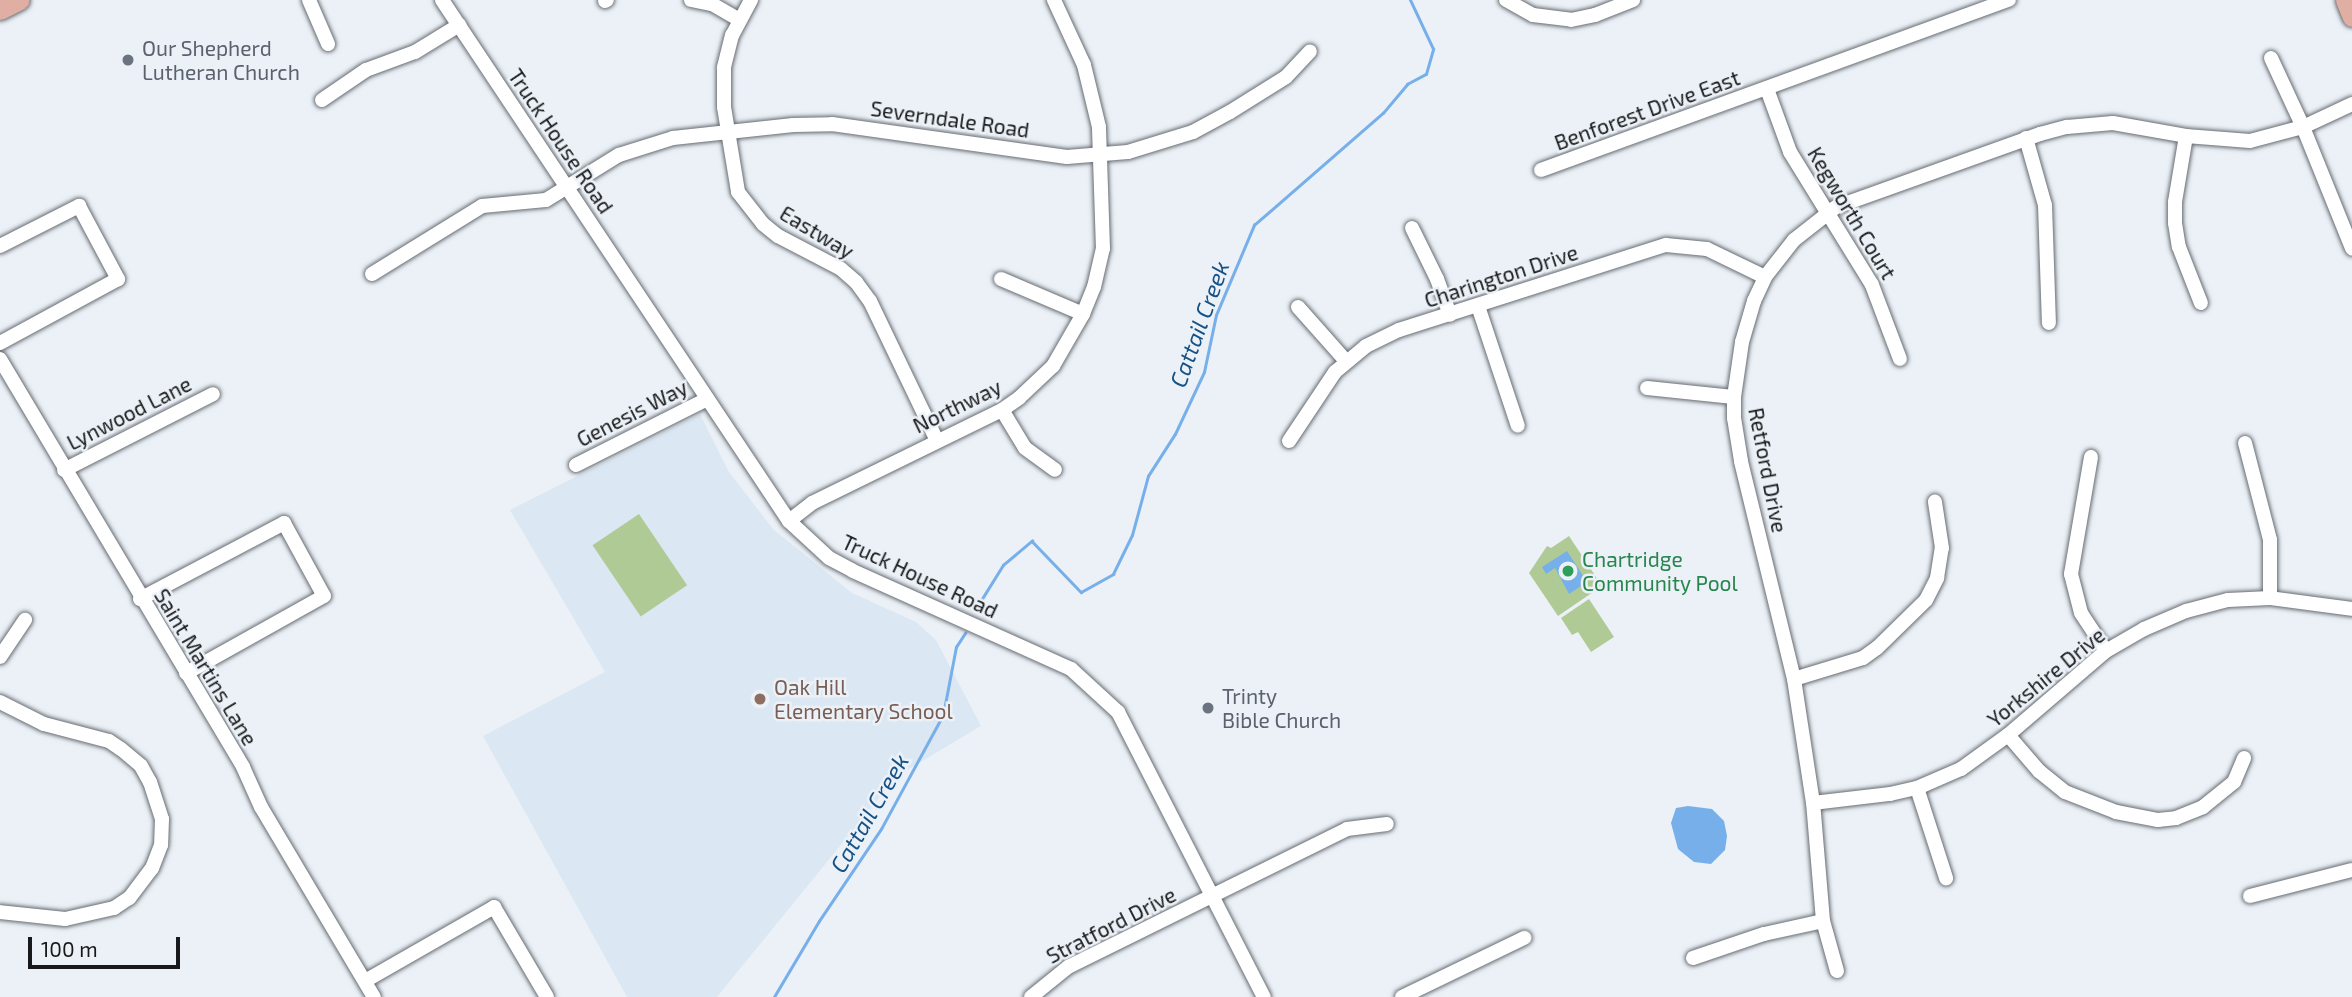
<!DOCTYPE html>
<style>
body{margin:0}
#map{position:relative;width:2352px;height:997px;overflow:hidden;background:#ebf1f7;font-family:"Exo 2",sans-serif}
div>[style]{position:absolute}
.built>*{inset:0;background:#dbe7f2}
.green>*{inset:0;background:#b0ca96;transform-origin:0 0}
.water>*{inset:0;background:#76afe9}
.stream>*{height:2.5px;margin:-1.25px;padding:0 1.25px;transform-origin:1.25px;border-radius:1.25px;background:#76afe9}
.roads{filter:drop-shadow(0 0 2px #676c71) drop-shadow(0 0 2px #676c71)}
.minor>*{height:14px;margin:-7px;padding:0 7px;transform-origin:7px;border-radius:7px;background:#fff}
.major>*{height:19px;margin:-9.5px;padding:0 9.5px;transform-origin:9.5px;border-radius:9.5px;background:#e1aea4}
.dots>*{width:19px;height:19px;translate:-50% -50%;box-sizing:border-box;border:4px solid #ebf1f7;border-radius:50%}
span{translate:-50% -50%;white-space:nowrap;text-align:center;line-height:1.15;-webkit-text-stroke:5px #ebf1f7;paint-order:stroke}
.worship-label{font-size:21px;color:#5b616d}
.left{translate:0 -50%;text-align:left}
.street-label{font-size:21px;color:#17191a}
.leisure-label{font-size:21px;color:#27864d}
.education-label{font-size:21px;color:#785e54}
.water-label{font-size:23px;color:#155287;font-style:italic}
.scale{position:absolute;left:28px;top:937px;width:152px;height:32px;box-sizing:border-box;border:4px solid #17191a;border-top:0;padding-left:9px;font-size:21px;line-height:24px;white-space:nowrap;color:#17191a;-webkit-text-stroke:5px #ebf1f7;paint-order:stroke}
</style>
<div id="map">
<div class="built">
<div style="clip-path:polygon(700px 414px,729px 472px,773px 529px,852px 593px,916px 622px,936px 640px,981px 726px,897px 776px,717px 997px,627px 997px,483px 736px,605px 672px,510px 510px)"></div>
</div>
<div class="green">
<div style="left:639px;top:514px;width:86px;height:56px;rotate:56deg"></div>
<div style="clip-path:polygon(1569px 536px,1602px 586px,1558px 616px,1529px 573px,1547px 546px,1551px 548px)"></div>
<div style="clip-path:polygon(1589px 599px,1614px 637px,1591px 652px,1578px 632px,1572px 635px,1561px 618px)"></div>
</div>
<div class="water">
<div style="clip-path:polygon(1567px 551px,1587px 582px,1569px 594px,1555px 568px,1546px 574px,1542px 567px)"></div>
<div style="clip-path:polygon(1688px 806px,1712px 809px,1724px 821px,1727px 836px,1725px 850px,1711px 864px,1694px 862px,1678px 849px,1671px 823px,1676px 808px)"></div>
</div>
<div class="stream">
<div style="left:975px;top:610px;width:53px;rotate:-58.1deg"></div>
<div style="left:1003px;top:565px;width:38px;rotate:-40deg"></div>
<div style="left:1032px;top:541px;width:71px;rotate:46.1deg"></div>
<div style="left:1081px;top:592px;width:37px;rotate:-29deg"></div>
<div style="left:1113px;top:574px;width:43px;rotate:-64deg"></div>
<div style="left:1132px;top:535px;width:61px;rotate:-74.8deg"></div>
<div style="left:1148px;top:476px;width:50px;rotate:-57.3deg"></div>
<div style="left:1175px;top:434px;width:68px;rotate:-64.9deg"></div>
<div style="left:1204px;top:372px;width:58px;rotate:-78.1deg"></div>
<div style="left:1216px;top:315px;width:98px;rotate:-67.1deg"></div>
<div style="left:1254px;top:225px;width:171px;rotate:-41deg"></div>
<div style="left:1383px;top:113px;width:38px;rotate:-50deg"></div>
<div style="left:1407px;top:84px;width:21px;rotate:-28deg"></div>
<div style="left:1426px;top:74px;width:26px;rotate:-74deg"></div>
<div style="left:1433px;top:49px;width:54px;rotate:-115.1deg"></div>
<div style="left:774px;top:997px;width:88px;rotate:-59.4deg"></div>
<div style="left:819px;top:921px;width:111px;rotate:-56deg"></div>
<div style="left:881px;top:829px;width:130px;rotate:-61.5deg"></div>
<div style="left:943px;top:715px;width:69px;rotate:-79.2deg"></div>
<div style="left:956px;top:647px;width:17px;rotate:-57deg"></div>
</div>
<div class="roads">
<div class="minor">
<div style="left:309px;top:0;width:48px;rotate:66.6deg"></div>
<div style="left:442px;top:0;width:626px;rotate:56.34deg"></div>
<div style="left:789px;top:521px;width:54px;rotate:42.8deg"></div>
<div style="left:829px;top:558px;width:27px;rotate:28deg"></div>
<div style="left:853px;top:571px;width:239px;rotate:24.2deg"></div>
<div style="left:1071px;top:669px;width:64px;rotate:42.5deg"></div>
<div style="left:1118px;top:712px;width:320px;rotate:62.9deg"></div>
<div style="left:691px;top:0;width:21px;rotate:11deg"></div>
<div style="left:712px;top:4px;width:30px;rotate:30deg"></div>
<div style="left:751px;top:0;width:40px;rotate:118deg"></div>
<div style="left:732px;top:35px;width:34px;rotate:104deg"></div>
<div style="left:724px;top:68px;width:39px;rotate:90deg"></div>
<div style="left:724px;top:107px;width:86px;rotate:80.6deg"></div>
<div style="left:738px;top:192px;width:41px;rotate:52deg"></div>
<div style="left:763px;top:224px;width:19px;rotate:39deg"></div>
<div style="left:778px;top:236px;width:71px;rotate:27.6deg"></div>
<div style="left:841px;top:269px;width:20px;rotate:41deg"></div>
<div style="left:856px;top:282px;width:24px;rotate:54deg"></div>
<div style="left:870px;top:301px;width:153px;rotate:64.4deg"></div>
<div style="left:1506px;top:0;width:31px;rotate:29deg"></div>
<div style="left:1533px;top:15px;width:38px;rotate:7deg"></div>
<div style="left:1571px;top:20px;width:25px;rotate:-12deg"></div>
<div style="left:1595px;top:15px;width:41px;rotate:-21.5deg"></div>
<div style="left:605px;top:1px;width:2px;rotate:-27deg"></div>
<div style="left:2271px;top:58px;width:76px;rotate:65.1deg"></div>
<div style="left:2303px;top:127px;width:131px;rotate:68deg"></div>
<div style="left:1767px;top:89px;width:67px;rotate:69.9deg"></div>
<div style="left:1790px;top:152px;width:156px;rotate:58.3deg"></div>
<div style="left:1872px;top:285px;width:79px;rotate:69.3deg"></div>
<div style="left:322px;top:100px;width:53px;rotate:-34.3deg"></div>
<div style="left:366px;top:70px;width:52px;rotate:-20.2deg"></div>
<div style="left:415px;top:52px;width:52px;rotate:-31.5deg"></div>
<div style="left:2186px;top:136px;width:67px;rotate:99.5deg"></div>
<div style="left:2175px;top:202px;width:21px;rotate:90deg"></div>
<div style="left:2175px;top:223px;width:24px;rotate:81deg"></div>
<div style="left:2179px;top:247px;width:60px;rotate:68.6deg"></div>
<div style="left:2026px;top:138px;width:70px;rotate:74.2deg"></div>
<div style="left:2045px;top:205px;width:118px;rotate:88.1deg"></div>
<div style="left:1541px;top:170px;width:498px;rotate:-20deg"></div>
<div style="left:1412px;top:228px;width:57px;rotate:63.9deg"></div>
<div style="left:1437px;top:279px;width:38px;rotate:70deg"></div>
<div style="left:0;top:246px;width:89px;rotate:-26.9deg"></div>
<div style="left:79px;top:206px;width:83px;rotate:61.9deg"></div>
<div style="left:118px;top:279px;width:134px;rotate:151.5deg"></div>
<div style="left:372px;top:274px;width:129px;rotate:-31.7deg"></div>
<div style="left:482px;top:206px;width:64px;rotate:-5.4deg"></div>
<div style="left:546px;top:200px;width:86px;rotate:-31.7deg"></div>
<div style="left:619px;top:155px;width:57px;rotate:-17.5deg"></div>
<div style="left:673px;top:138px;width:121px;rotate:-6.2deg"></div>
<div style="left:793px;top:125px;width:39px;rotate:-1deg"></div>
<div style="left:832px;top:124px;width:237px;rotate:8deg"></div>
<div style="left:1067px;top:157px;width:61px;rotate:-4.7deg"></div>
<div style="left:1128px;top:152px;width:68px;rotate:-17.1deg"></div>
<div style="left:1193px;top:132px;width:42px;rotate:-28.4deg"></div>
<div style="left:1230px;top:112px;width:66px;rotate:-32deg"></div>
<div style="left:1286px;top:77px;width:35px;rotate:-47deg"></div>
<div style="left:1001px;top:279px;width:89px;rotate:23.1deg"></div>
<div style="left:1478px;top:306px;width:126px;rotate:71.6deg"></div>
<div style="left:1298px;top:307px;width:72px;rotate:48.4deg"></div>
<div style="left:0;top:359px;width:475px;rotate:59.2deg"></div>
<div style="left:243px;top:767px;width:44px;rotate:65.8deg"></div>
<div style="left:261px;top:807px;width:221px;rotate:59.3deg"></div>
<div style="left:1647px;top:388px;width:87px;rotate:5.9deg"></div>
<div style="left:1002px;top:410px;width:44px;rotate:58.8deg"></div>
<div style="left:1025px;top:448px;width:37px;rotate:36deg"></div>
<div style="left:1289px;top:441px;width:83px;rotate:-56.3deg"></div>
<div style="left:1335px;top:372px;width:40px;rotate:-40deg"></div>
<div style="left:1366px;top:346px;width:37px;rotate:-26deg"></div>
<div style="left:1399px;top:330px;width:280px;rotate:-17.7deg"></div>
<div style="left:1666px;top:245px;width:41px;rotate:5.6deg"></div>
<div style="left:1707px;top:249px;width:64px;rotate:25.8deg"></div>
<div style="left:2245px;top:443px;width:100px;rotate:75.5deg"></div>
<div style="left:2270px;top:540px;width:58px;rotate:90deg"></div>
<div style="left:2091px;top:457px;width:119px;rotate:99.7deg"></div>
<div style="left:2071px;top:574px;width:40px;rotate:75.6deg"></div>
<div style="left:2081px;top:613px;width:45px;rotate:56.7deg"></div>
<div style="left:576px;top:465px;width:147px;rotate:-26.7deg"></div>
<div style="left:64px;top:470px;width:167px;rotate:-27deg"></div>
<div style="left:789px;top:521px;width:29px;rotate:-38deg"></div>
<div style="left:812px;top:503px;width:212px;rotate:-26.1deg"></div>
<div style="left:1002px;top:410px;width:21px;rotate:-35deg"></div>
<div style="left:1019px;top:398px;width:47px;rotate:-43.3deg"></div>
<div style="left:1053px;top:366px;width:60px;rotate:-60deg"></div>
<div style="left:1083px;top:314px;width:29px;rotate:-68deg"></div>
<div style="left:1094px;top:287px;width:39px;rotate:-77deg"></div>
<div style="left:1103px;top:249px;width:122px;rotate:-91.9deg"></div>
<div style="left:1099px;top:127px;width:64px;rotate:-103.6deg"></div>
<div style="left:1084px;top:65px;width:72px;rotate:-114.8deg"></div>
<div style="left:140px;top:599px;width:163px;rotate:-27.8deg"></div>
<div style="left:284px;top:523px;width:83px;rotate:61.3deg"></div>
<div style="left:324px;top:596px;width:158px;rotate:150.8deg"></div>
<div style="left:0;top:657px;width:45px;rotate:-56deg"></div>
<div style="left:1794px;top:679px;width:72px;rotate:-16.9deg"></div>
<div style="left:1863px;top:658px;width:17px;rotate:-36deg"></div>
<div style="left:1877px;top:648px;width:69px;rotate:-44.4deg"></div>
<div style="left:1926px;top:600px;width:25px;rotate:-63deg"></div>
<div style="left:1937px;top:578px;width:30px;rotate:-81deg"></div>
<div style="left:1942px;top:548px;width:47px;rotate:-98.7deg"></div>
<div style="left:0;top:702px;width:49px;rotate:26.6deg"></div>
<div style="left:44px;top:724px;width:67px;rotate:14.7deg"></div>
<div style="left:109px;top:741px;width:14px;rotate:34deg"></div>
<div style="left:121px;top:749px;width:26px;rotate:40deg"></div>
<div style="left:141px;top:766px;width:18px;rotate:61deg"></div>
<div style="left:150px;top:782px;width:39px;rotate:72deg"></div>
<div style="left:162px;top:819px;width:26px;rotate:92deg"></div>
<div style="left:161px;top:845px;width:25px;rotate:111deg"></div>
<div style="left:152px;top:868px;width:38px;rotate:127deg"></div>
<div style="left:129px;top:898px;width:18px;rotate:146deg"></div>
<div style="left:114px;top:908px;width:50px;rotate:167.3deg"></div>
<div style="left:65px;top:919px;width:65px;rotate:-173.9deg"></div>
<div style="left:2008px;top:735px;width:48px;rotate:49.3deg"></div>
<div style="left:2039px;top:771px;width:33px;rotate:39deg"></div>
<div style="left:2065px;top:792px;width:55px;rotate:21.4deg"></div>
<div style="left:2116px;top:812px;width:43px;rotate:10.8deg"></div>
<div style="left:2158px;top:820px;width:18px;rotate:-6deg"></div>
<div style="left:2176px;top:818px;width:29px;rotate:-22deg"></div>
<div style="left:2203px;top:807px;width:40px;rotate:-39deg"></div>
<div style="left:2234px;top:782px;width:26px;rotate:-67deg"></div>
<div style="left:1917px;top:788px;width:95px;rotate:72.1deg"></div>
<div style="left:1813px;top:803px;width:78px;rotate:-6.7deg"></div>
<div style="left:1890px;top:794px;width:28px;rotate:-13deg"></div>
<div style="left:1917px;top:788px;width:48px;rotate:-23.4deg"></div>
<div style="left:1961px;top:769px;width:58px;rotate:-35.9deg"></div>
<div style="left:2008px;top:735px;width:129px;rotate:-40.6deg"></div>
<div style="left:2106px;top:651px;width:44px;rotate:-30.1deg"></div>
<div style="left:2144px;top:629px;width:46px;rotate:-23.2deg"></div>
<div style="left:2186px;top:611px;width:43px;rotate:-14.7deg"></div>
<div style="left:2228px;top:600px;width:42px;rotate:-2.7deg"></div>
<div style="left:2270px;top:598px;width:83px;rotate:7.6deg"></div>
<div style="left:2250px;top:896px;width:105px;rotate:-14.3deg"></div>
<div style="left:1693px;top:958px;width:75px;rotate:-18.7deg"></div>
<div style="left:1764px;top:934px;width:60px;rotate:-12.4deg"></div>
<div style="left:1837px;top:971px;width:52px;rotate:-105.6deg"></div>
<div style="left:1823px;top:921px;width:118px;rotate:-94.8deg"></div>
<div style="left:1813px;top:803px;width:125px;rotate:-98.7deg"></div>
<div style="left:1794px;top:679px;width:224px;rotate:-103.7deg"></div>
<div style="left:1741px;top:461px;width:44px;rotate:-99.2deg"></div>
<div style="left:1734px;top:418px;width:21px;rotate:-90deg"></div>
<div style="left:1734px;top:397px;width:56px;rotate:-81.7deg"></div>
<div style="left:1742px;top:342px;width:43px;rotate:-73.7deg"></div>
<div style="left:1754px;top:301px;width:26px;rotate:-65deg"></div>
<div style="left:1765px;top:277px;width:47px;rotate:-51.9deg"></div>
<div style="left:1794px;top:240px;width:53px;rotate:-38.2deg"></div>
<div style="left:1836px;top:207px;width:217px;rotate:-19.7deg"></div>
<div style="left:2040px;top:134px;width:28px;rotate:-15deg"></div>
<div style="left:2067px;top:127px;width:46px;rotate:-5deg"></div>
<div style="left:2113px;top:123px;width:74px;rotate:10.1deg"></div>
<div style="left:2186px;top:136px;width:64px;rotate:4.5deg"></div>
<div style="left:2250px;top:141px;width:55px;rotate:-14.8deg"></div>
<div style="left:2303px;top:127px;width:54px;rotate:-25.1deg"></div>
<div style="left:365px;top:981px;width:149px;rotate:-29.8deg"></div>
<div style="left:494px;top:907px;width:104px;rotate:59.5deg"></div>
<div style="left:1031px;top:997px;width:48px;rotate:-39deg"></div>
<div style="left:1068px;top:967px;width:311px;rotate:-26.3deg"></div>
<div style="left:1347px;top:829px;width:40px;rotate:-7.1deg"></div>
<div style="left:1402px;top:997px;width:136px;rotate:-25.8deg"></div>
</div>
<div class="major">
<div style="left:2345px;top:0;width:18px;rotate:68deg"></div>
<div style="left:0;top:10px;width:22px;rotate:-27deg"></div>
</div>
</div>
<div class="dots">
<div style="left:128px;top:60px;background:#6b7280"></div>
<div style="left:1568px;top:571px;background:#2e9e5b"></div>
<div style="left:760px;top:699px;background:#8d6e63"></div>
<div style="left:1208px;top:708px;background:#6b7280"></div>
</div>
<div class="worship-label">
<span class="left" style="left:142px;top:60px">Our Shepherd<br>Lutheran Church</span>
<span class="left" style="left:1222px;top:708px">Trinty<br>Bible Church</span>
</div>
<div class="street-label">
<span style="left:1647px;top:110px;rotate:-20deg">Benforest Drive East</span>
<span style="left:950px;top:119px;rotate:8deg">Severndale Road</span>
<span style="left:561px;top:141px;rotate:56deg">Truck House Road</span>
<span style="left:1852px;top:213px;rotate:59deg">Kegworth Court</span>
<span style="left:817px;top:232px;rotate:31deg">Eastway</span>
<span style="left:1501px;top:276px;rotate:-18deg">Charington Drive</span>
<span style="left:957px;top:406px;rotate:-26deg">Northway</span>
<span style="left:129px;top:413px;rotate:-27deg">Lynwood Lane</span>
<span style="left:632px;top:413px;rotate:-27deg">Genesis Way</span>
<span style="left:1768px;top:470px;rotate:79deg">Retford Drive</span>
<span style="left:920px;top:576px;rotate:25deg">Truck House Road</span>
<span style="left:206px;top:667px;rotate:59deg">Saint Martins Lane</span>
<span style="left:2046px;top:677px;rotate:-39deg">Yorkshire Drive</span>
<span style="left:1111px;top:925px;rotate:-27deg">Stratford Drive</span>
</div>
<div class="leisure-label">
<span class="left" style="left:1582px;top:571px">Chartridge<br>Community Pool</span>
</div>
<div class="education-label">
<span class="left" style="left:774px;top:699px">Oak Hill<br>Elementary School</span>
</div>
<div class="water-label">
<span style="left:1199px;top:324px;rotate:-70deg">Cattail Creek</span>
<span style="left:869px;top:813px;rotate:-60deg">Cattail Creek</span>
</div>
<div class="scale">100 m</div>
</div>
